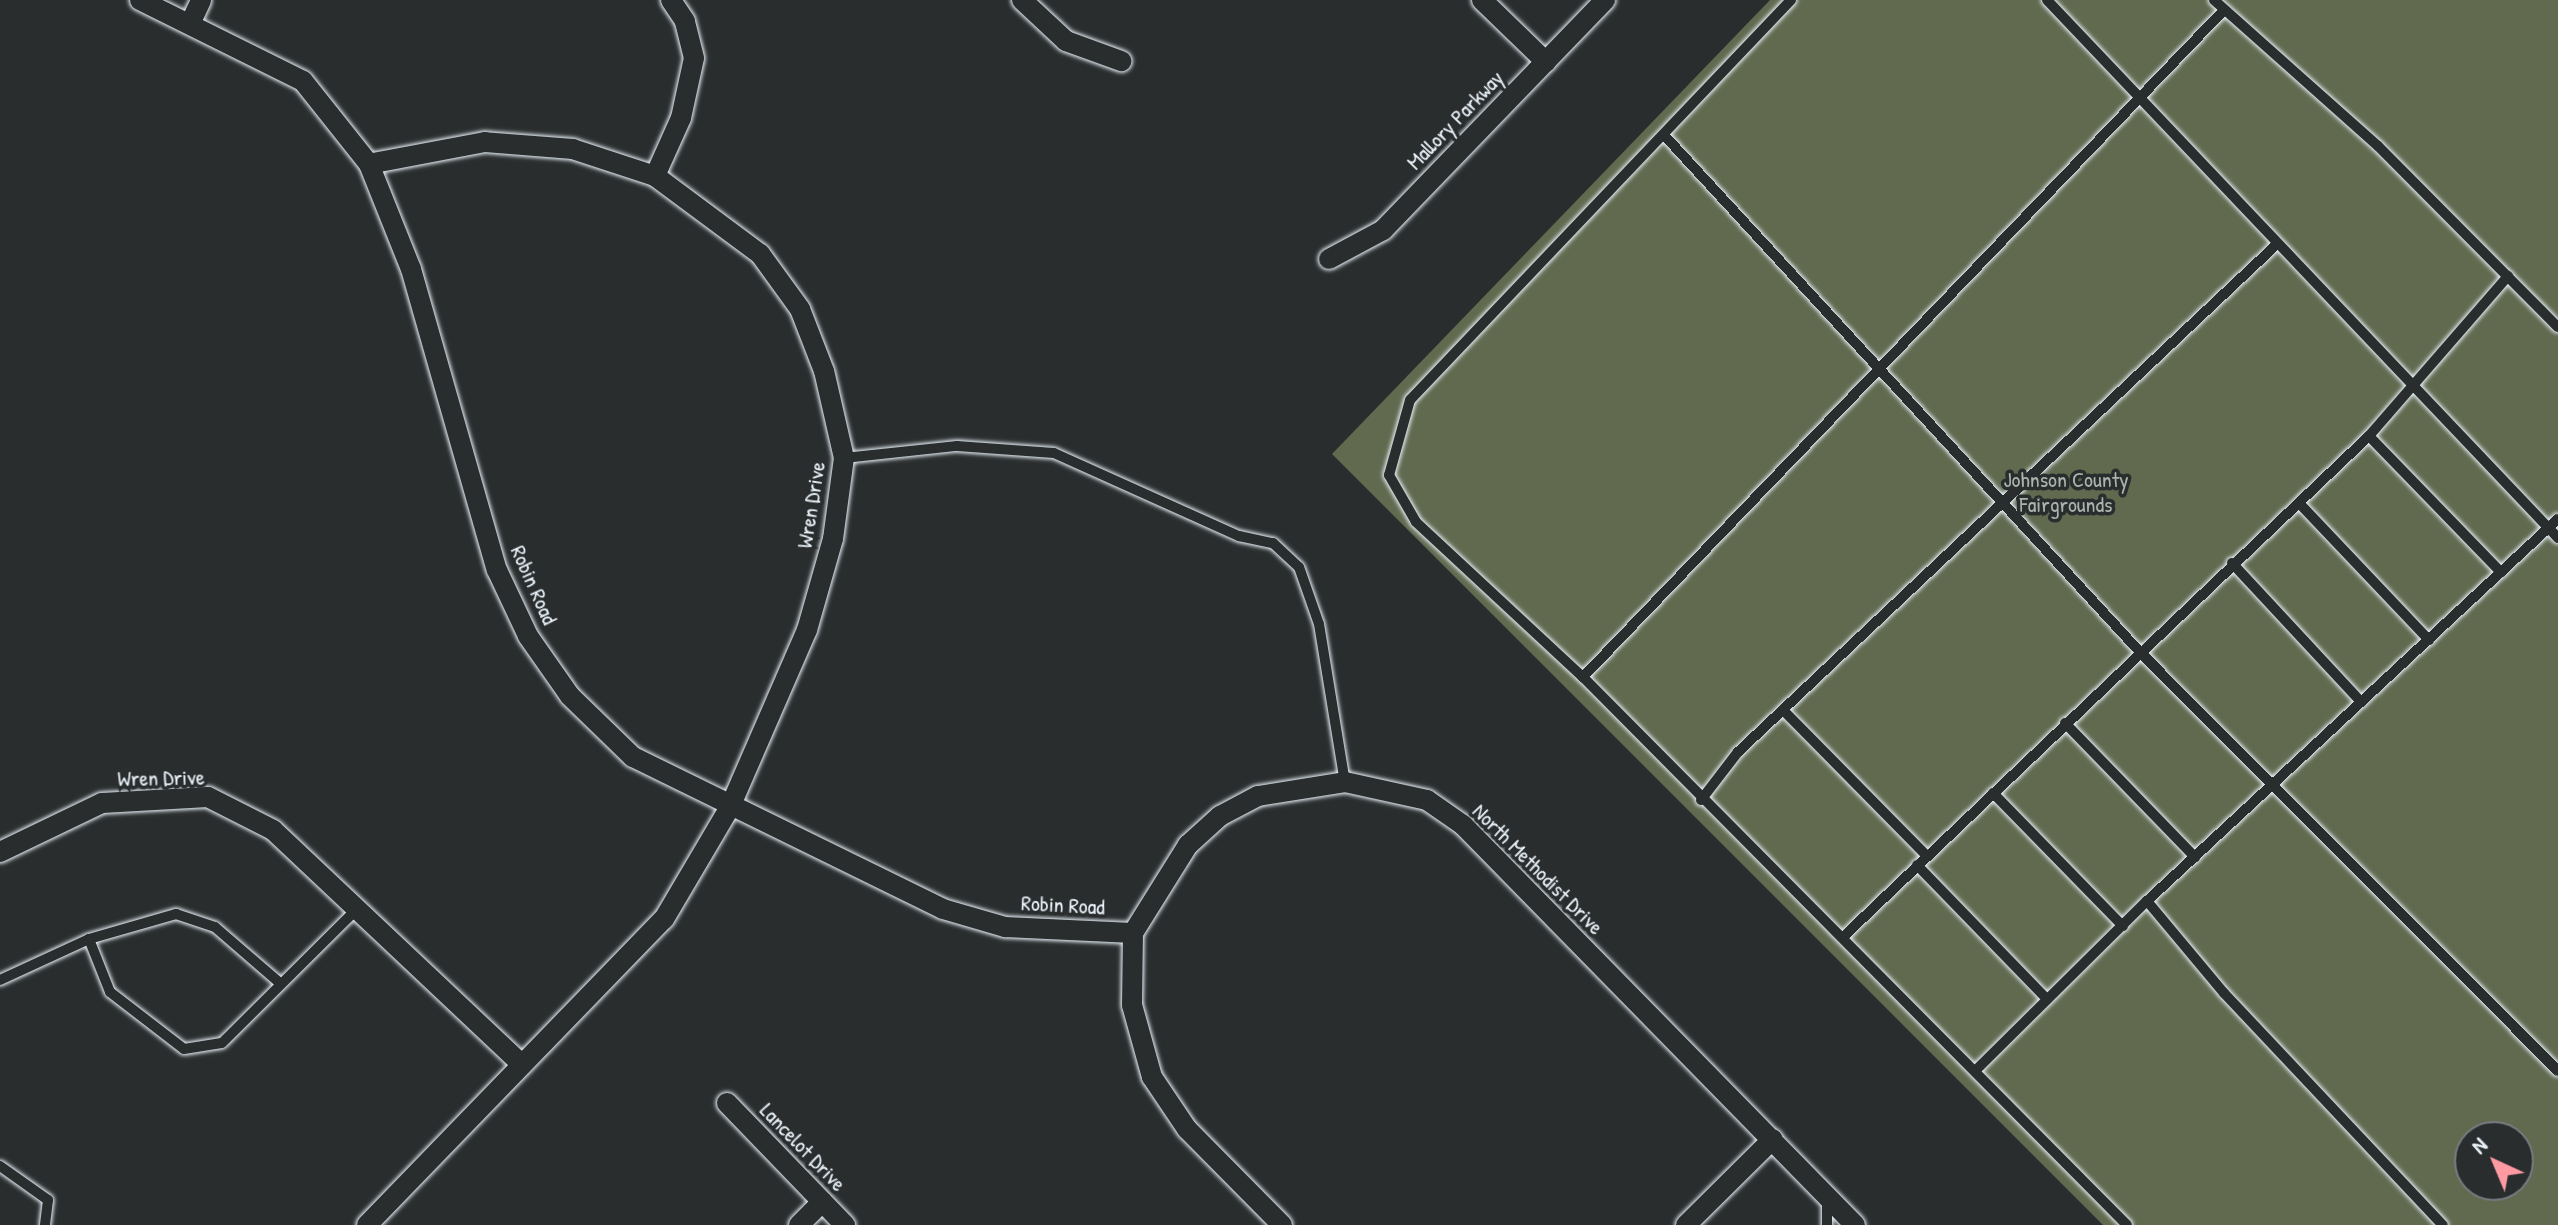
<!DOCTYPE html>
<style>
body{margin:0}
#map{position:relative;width:2558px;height:1225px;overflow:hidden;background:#2a2d2e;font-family:"Patrick Hand",sans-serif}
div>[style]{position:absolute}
.green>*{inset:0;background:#61694f}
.roads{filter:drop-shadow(0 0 2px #e8f1f8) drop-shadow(0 0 2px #e8f1f8)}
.lane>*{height:10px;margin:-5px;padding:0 5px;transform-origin:5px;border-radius:5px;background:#2a2d2e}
.street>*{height:20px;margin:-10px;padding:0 10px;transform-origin:10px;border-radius:10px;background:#2a2d2e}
span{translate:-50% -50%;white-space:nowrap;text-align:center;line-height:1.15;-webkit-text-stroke:7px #2a2d2e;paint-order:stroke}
.street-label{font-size:22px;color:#e8f1f8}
.park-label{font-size:22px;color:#abb4ac}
.north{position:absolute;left:2454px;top:1121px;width:80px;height:80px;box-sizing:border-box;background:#2a2d2e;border:2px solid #767b7f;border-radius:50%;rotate:316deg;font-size:22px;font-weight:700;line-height:32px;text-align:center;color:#e8f1f8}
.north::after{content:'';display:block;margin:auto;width:28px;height:36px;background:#ff9aa2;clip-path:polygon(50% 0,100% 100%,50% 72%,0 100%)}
</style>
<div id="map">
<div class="green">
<div style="clip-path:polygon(evenodd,1770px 0,2558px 0,2558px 1225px,2103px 1225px,1332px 454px,1770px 0,2470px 1137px,2518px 1137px,2518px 1185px,2470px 1185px,2470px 1137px)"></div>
</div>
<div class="roads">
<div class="lane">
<div style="left:1791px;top:0;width:552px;rotate:133.61deg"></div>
<div style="left:1410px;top:400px;width:78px;rotate:105.6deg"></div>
<div style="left:1389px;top:475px;width:54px;rotate:60.1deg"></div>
<div style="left:1416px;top:522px;width:228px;rotate:42.9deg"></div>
<div style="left:1583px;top:677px;width:772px;rotate:45.21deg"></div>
<div style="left:2047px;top:0;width:742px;rotate:46.47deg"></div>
<div style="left:2214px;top:0;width:220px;rotate:41.7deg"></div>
<div style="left:2378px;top:146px;width:255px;rotate:45.2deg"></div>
<div style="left:1664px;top:135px;width:701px;rotate:47.37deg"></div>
<div style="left:2139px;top:651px;width:593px;rotate:45.07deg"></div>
<div style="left:2369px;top:436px;width:190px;rotate:45.9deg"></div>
<div style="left:844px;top:458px;width:114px;rotate:-6.1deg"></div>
<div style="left:957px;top:446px;width:97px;rotate:4.1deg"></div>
<div style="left:1054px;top:453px;width:203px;rotate:24.2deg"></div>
<div style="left:1239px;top:536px;width:35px;rotate:12deg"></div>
<div style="left:1273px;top:543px;width:35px;rotate:43deg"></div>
<div style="left:1299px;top:567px;width:60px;rotate:70.7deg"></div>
<div style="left:1319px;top:624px;width:160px;rotate:80.7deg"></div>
<div style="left:2299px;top:503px;width:189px;rotate:46.5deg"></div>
<div style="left:2232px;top:563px;width:190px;rotate:47.1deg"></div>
<div style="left:1583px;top:677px;width:925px;rotate:-46.14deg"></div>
<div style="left:1783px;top:710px;width:205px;rotate:45.4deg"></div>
<div style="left:2065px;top:723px;width:187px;rotate:45.9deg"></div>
<div style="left:1993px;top:793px;width:186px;rotate:45.7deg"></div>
<div style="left:1701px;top:800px;width:61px;rotate:-52.4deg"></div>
<div style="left:1738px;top:752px;width:738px;rotate:-43.3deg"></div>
<div style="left:1917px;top:865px;width:187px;rotate:45.9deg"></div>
<div style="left:2147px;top:901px;width:120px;rotate:50.1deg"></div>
<div style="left:2224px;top:993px;width:319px;rotate:46.7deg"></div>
<div style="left:1843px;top:937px;width:726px;rotate:-43.61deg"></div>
<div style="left:2369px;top:436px;width:212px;rotate:-49deg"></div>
<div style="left:89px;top:939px;width:57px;rotate:68.4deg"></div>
<div style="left:110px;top:992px;width:93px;rotate:37.6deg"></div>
<div style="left:184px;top:1049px;width:38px;rotate:-9deg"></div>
<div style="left:222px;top:1043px;width:190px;rotate:-44.8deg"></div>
<div style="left:0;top:980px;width:98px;rotate:-24.7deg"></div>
<div style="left:89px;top:939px;width:91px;rotate:-16deg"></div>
<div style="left:176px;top:914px;width:41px;rotate:18.4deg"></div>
<div style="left:215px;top:927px;width:87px;rotate:40.8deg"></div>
<div style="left:1976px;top:1070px;width:240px;rotate:-44.7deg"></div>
<div style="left:2147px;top:901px;width:561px;rotate:-42.91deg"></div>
<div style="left:0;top:1166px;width:59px;rotate:35.3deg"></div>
<div style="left:48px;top:1200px;width:25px;rotate:97deg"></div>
<div style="left:1827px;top:1198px;width:27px;rotate:90deg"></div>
</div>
<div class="street">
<div style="left:140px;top:0;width:182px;rotate:26.4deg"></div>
<div style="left:303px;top:81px;width:106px;rotate:51.5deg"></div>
<div style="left:369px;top:164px;width:113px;rotate:68.2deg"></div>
<div style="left:411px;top:269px;width:313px;rotate:74.1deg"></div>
<div style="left:497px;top:570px;width:73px;rotate:64.8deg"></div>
<div style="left:528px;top:636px;width:73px;rotate:55deg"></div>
<div style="left:570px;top:696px;width:88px;rotate:44.1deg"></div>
<div style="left:633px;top:757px;width:345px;rotate:26.1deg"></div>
<div style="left:943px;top:909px;width:65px;rotate:16.2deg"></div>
<div style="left:1005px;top:927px;width:128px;rotate:2.7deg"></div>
<div style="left:1022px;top:0;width:60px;rotate:43deg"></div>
<div style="left:1066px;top:41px;width:59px;rotate:20deg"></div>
<div style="left:1482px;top:0;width:89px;rotate:44.1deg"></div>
<div style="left:190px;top:24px;width:26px;rotate:-65deg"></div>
<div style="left:655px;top:176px;width:64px;rotate:-65.9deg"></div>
<div style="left:681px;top:118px;width:61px;rotate:-77.8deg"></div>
<div style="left:694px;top:58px;width:38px;rotate:-104deg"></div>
<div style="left:685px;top:21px;width:25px;rotate:-124deg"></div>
<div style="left:1329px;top:259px;width:61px;rotate:-28.2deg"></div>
<div style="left:1383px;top:230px;width:320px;rotate:-46deg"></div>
<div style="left:0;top:852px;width:113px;rotate:-25.7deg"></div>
<div style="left:102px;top:803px;width:106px;rotate:-3.2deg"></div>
<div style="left:208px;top:797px;width:73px;rotate:26.9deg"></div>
<div style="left:273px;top:830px;width:342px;rotate:43.3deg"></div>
<div style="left:727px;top:1103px;width:170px;rotate:46deg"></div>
<div style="left:367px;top:1225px;width:426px;rotate:-45.9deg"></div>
<div style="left:664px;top:919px;width:130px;rotate:-59.5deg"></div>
<div style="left:730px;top:807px;width:193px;rotate:-66.5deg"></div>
<div style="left:807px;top:630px;width:95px;rotate:-74.1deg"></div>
<div style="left:833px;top:539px;width:82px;rotate:-82.3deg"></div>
<div style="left:844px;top:458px;width:89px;rotate:-102.9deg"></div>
<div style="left:824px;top:371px;width:66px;rotate:-111.2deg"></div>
<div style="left:800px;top:309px;width:68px;rotate:-126deg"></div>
<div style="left:760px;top:254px;width:131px;rotate:-143.4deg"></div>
<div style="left:655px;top:176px;width:86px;rotate:-161.8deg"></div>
<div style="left:573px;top:149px;width:88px;rotate:-175.5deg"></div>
<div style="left:485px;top:142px;width:118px;rotate:169.3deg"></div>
<div style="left:799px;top:1225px;width:33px;rotate:-45deg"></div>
<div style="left:1282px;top:1225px;width:135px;rotate:-134.7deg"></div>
<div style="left:1187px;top:1129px;width:63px;rotate:-123.9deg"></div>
<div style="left:1152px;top:1077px;width:75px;rotate:-105.5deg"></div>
<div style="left:1132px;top:1005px;width:72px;rotate:-89.2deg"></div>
<div style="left:1133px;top:933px;width:104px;rotate:-58deg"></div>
<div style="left:1188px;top:845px;width:43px;rotate:-42.2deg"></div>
<div style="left:1220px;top:816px;width:43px;rotate:-27.8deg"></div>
<div style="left:1258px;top:796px;width:88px;rotate:-9.1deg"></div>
<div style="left:1345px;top:782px;width:84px;rotate:12.4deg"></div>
<div style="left:1427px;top:800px;width:44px;rotate:34.8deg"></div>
<div style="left:1463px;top:825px;width:560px;rotate:45.58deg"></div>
<div style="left:1686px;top:1225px;width:122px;rotate:-44.7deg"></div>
</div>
</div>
<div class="street-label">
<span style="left:1455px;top:120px;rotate:-46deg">Mallory Parkway</span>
<span style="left:811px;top:505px;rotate:-81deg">Wren Drive</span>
<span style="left:534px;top:585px;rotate:66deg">Robin Road</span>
<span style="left:161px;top:778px;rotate:-1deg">Wren Drive</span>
<span style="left:1538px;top:869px;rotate:45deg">North Methodist Drive</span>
<span style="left:1063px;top:905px;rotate:3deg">Robin Road</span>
<span style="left:803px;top:1147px;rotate:46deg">Lancelot Drive</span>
</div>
<div class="park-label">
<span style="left:2066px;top:492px">Johnson County<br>Fairgrounds</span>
</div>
<div class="north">N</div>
</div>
